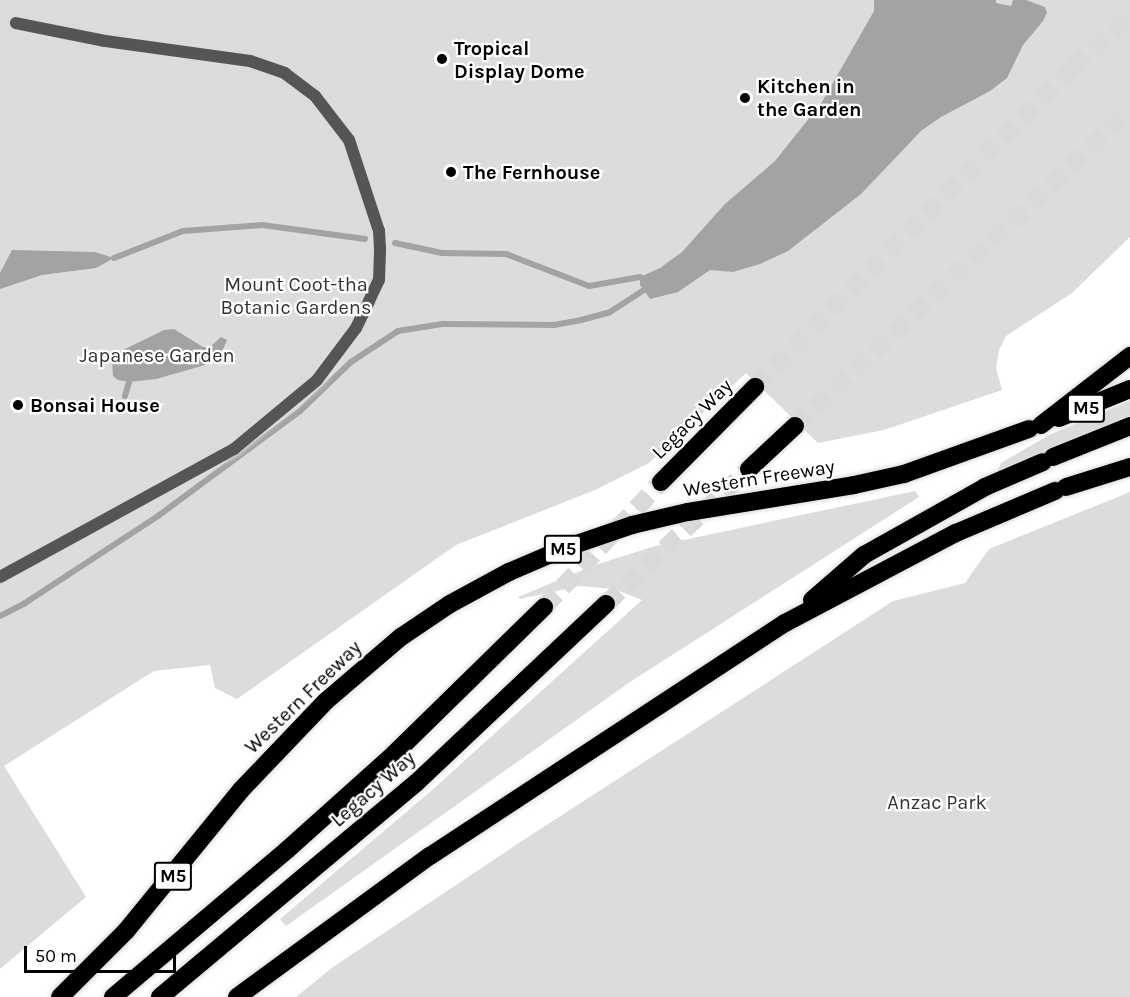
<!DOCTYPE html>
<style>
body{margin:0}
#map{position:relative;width:1130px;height:997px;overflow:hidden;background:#fff;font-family:Karla,sans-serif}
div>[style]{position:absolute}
.green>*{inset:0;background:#dcdcdc}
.water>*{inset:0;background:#a3a3a3}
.stream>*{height:6px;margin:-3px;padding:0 3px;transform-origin:3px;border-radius:3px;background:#a3a3a3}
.highway-tunnel>*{height:18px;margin-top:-9px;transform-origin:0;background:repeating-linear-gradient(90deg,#d9d9d9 0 18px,transparent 0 27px)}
.roads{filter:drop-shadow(0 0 2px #dbdbdb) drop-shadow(0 0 2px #dbdbdb)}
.street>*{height:12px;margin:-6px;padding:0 6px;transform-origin:6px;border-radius:6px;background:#555}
.highway>*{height:18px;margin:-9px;padding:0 9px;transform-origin:9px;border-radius:9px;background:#000}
.dots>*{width:16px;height:16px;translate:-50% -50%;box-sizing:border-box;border:3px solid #fff;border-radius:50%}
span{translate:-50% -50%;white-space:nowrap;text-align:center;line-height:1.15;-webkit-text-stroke:4.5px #fff;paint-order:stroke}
.shield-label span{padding:2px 4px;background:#fff;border:2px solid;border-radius:4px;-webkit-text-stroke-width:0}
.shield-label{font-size:18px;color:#000;font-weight:700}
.poi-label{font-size:20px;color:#000;font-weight:700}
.left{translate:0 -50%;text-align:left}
.park-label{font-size:20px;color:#333}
.street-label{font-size:20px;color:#000}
.scale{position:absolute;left:24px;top:946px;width:152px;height:27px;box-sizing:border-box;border:3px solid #000;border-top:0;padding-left:8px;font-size:18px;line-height:21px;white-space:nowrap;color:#000;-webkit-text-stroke:4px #fff;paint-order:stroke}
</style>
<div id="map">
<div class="green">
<div style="clip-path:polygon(0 0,1130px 0,1130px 237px,1072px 293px,1006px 336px,999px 350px,996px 368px,1002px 390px,884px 430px,818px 443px,746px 373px,649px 463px,595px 490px,456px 545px,237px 699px,215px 688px,210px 665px,154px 671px,4px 766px,86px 897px,0 969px)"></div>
<div style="clip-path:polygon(1130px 401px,1130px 416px,997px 472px,1001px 463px,1049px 435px)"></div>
<div style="clip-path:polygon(915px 491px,919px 497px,630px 682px,286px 926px,280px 919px,431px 791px,642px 600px,614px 589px,579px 586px,520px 599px,518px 597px,592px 566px,655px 546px)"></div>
<div style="clip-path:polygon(1130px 492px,1130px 997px,296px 997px,333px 967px,528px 837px,893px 601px,965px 583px,989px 549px)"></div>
</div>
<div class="water">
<div style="clip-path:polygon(874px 0,996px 0,996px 3px,1011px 6px,1013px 0,1026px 0,1045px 7px,1047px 13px,1043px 21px,1023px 45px,1007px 78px,990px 91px,941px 117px,921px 131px,861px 194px,788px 251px,760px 264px,733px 272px,710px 270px,678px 292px,650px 299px,640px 285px,640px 277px,660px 268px,682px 252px,725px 204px,775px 161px,822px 102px,874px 11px)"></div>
<div style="clip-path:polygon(12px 250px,95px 252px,114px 258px,96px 268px,42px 275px,0 289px,0 273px)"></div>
<div style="clip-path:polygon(174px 329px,203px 347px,210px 347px,221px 337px,227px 340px,219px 359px,202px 366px,156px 379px,129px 382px,118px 380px,113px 376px,112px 360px,119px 352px,164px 330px)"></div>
</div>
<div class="stream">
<div style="left:395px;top:243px;width:48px;rotate:12deg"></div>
<div style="left:442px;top:253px;width:64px;rotate:0.9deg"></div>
<div style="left:506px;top:254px;width:89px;rotate:21.1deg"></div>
<div style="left:589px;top:286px;width:52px;rotate:-10deg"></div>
<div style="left:114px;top:258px;width:74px;rotate:-21.4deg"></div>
<div style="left:183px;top:231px;width:79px;rotate:-4.3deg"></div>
<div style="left:262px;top:225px;width:104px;rotate:7.7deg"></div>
<div style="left:125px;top:396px;width:15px;rotate:-74deg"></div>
<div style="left:0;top:616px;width:28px;rotate:-27deg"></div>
<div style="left:25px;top:603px;width:159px;rotate:-33.2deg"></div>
<div style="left:158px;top:516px;width:177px;rotate:-36.5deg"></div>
<div style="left:300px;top:411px;width:71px;rotate:-43.9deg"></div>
<div style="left:351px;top:362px;width:56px;rotate:-33.4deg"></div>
<div style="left:398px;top:331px;width:45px;rotate:-9deg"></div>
<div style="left:442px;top:324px;width:112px;rotate:0.5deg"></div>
<div style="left:554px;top:325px;width:27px;rotate:-10deg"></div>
<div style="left:581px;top:320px;width:30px;rotate:-15deg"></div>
<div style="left:610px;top:312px;width:40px;rotate:-32.9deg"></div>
</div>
<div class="highway-tunnel">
<div style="left:755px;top:387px;width:450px;rotate:-45.1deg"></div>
<div style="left:1073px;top:68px;width:77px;rotate:-42.4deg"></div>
<div style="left:795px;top:426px;width:461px;rotate:-43.3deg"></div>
<div style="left:606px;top:604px;width:197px;rotate:-43.4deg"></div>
<div style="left:544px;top:607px;width:171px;rotate:-46.9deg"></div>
</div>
<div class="roads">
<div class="street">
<div style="left:0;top:577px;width:267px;rotate:-28.7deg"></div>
<div style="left:234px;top:449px;width:108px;rotate:-39.7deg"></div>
<div style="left:317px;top:380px;width:65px;rotate:-53.1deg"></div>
<div style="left:356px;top:328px;width:30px;rotate:-64deg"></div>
<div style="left:369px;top:301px;width:23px;rotate:-65deg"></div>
<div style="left:379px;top:280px;width:31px;rotate:-88deg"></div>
<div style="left:380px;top:249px;width:18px;rotate:-93deg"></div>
<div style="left:379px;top:231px;width:96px;rotate:-108.2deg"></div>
<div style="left:349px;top:140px;width:56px;rotate:-127.7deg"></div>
<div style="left:315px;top:96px;width:38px;rotate:-143deg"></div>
<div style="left:285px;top:73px;width:37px;rotate:-161deg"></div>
<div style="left:250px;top:61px;width:146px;rotate:-172.1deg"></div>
<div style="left:105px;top:41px;width:91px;rotate:-168.6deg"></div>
</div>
<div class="highway">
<div style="left:1059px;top:418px;width:77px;rotate:-22.2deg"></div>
<div style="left:1041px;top:425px;width:113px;rotate:-37.8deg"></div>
<div style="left:1053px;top:457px;width:83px;rotate:-21.9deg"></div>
<div style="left:749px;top:469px;width:63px;rotate:-43.1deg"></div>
<div style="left:661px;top:482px;width:134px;rotate:-45.3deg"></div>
<div style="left:1066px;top:487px;width:67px;rotate:-17.4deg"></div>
<div style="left:812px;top:600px;width:69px;rotate:-40.9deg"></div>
<div style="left:864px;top:555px;width:139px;rotate:-29.3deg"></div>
<div style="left:985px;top:487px;width:63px;rotate:-23.3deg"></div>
<div style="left:60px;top:997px;width:93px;rotate:-45deg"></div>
<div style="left:126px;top:931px;width:182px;rotate:-50.8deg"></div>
<div style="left:241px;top:790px;width:123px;rotate:-46.3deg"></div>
<div style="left:326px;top:701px;width:99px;rotate:-40.5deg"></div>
<div style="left:401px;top:637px;width:59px;rotate:-34deg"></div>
<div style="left:450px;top:604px;width:67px;rotate:-28.5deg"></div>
<div style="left:509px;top:572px;width:61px;rotate:-23.2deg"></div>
<div style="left:565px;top:548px;width:71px;rotate:-18.9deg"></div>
<div style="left:632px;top:525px;width:57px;rotate:-13.1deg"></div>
<div style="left:688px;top:512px;width:168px;rotate:-9.2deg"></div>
<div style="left:854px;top:485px;width:51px;rotate:-12.4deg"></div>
<div style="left:904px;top:474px;width:133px;rotate:-19.8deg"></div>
<div style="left:113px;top:997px;width:228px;rotate:-40.2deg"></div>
<div style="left:287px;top:850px;width:144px;rotate:-41.9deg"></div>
<div style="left:394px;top:754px;width:210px;rotate:-44.4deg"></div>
<div style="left:160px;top:997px;width:334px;rotate:-39.9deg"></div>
<div style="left:416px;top:783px;width:261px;rotate:-43.3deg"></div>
<div style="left:237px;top:997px;width:239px;rotate:-36.2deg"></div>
<div style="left:430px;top:856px;width:425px;rotate:-33.3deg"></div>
<div style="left:785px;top:623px;width:193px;rotate:-27.8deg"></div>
<div style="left:956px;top:533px;width:108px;rotate:-23deg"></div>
</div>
</div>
<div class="dots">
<div style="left:442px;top:59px;background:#000"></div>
<div style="left:745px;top:98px;background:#000"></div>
<div style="left:451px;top:172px;background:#000"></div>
<div style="left:18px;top:405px;background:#000"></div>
</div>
<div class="shield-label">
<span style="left:1086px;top:408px">M5</span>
<span style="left:563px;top:549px">M5</span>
<span style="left:173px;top:876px">M5</span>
</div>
<div class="poi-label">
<span class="left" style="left:454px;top:60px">Tropical<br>Display Dome</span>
<span class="left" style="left:757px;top:98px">Kitchen in<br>the Garden</span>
<span class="left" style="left:463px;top:172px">The Fernhouse</span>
<span class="left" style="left:30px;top:405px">Bonsai House</span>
</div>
<div class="park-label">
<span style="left:296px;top:296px">Mount Coot-tha<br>Botanic Gardens</span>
<span style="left:157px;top:355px">Japanese Garden</span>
<span style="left:937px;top:802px">Anzac Park</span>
</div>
<div class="street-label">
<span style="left:692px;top:419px;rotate:-45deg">Legacy Way</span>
<span style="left:759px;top:478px;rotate:-9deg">Western Freeway</span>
<span style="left:303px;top:697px;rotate:-44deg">Western Freeway</span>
<span style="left:373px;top:789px;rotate:-41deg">Legacy Way</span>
</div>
<div class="scale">50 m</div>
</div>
